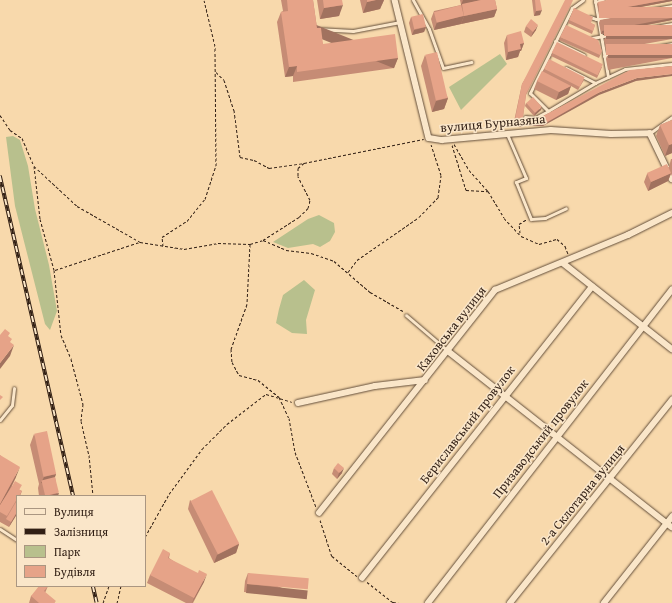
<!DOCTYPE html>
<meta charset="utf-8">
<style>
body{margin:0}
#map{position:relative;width:672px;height:603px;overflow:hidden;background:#f8d9ac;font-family:"Gentium Book Plus",serif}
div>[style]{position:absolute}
.green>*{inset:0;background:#b8c08d}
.path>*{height:1px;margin-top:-0.5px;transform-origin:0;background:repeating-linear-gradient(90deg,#311f14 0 3px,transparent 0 5px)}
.roads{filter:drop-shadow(0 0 1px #634e3a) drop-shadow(0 0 1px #634e3a)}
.service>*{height:3px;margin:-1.5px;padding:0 1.5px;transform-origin:1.5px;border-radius:1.5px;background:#fae6c9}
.minor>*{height:5.5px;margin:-2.75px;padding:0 2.75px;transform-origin:2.75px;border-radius:2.75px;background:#fae6c9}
.rail>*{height:3.5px;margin-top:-1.75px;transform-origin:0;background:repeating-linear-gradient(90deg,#fae6c9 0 6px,#311f14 0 12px);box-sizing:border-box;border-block:1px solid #311f14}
.wall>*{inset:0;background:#c68c75}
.shaded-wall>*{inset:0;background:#a1725f;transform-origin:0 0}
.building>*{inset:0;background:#e6a388;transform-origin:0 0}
span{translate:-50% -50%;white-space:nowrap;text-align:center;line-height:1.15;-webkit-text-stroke:3px #fae6c9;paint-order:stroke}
.street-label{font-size:13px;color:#311f14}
.legend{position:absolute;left:16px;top:495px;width:130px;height:92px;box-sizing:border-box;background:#fae6c9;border:1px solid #aa9681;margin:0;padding:5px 7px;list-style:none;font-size:12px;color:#311f14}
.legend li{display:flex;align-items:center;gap:8px;height:20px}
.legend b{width:20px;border:1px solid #aa9681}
</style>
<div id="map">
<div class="green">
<div style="clip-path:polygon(500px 54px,507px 64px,461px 110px,449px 87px)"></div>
<div style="clip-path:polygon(13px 136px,20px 140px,28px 166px,35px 209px,49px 265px,57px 311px,50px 330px,45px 324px,15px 206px,6px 137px)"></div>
<div style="clip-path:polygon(319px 215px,334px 223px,335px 232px,330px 241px,320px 247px,313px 244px,288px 248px,273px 242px,308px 219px)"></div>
<div style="clip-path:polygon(304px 280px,315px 290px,306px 320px,307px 334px,292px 333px,276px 323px,279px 309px,283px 295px)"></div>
</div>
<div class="path">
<div style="left:216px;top:72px;width:11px;rotate:45deg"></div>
<div style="left:224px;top:80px;width:32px;rotate:72deg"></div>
<div style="left:234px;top:110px;width:47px;rotate:82.7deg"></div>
<div style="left:240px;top:157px;width:14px;rotate:12deg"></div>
<div style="left:254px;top:160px;width:17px;rotate:28deg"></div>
<div style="left:269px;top:168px;width:35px;rotate:-8deg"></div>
<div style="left:0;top:115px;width:18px;rotate:56deg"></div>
<div style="left:10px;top:130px;width:14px;rotate:34deg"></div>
<div style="left:22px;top:138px;width:30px;rotate:67deg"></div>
<div style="left:34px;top:166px;width:59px;rotate:42.9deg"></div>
<div style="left:77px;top:206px;width:73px;rotate:29.7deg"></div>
<div style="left:140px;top:242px;width:45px;rotate:9deg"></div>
<div style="left:184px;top:249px;width:35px;rotate:-10deg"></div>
<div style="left:218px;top:243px;width:32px;rotate:2deg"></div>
<div style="left:250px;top:244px;width:14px;rotate:-17deg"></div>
<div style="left:263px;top:240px;width:43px;rotate:-32.6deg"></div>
<div style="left:299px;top:217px;width:13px;rotate:-45deg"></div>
<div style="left:308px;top:208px;width:8px;rotate:-76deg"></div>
<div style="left:310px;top:200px;width:27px;rotate:-117deg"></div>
<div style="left:298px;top:176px;width:8px;rotate:-90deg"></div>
<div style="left:298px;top:168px;width:8px;rotate:-40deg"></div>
<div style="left:304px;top:163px;width:122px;rotate:-11.3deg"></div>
<div style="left:454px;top:144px;width:30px;rotate:60deg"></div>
<div style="left:469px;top:170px;width:28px;rotate:48deg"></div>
<div style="left:488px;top:191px;width:31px;rotate:59deg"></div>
<div style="left:504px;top:218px;width:25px;rotate:47deg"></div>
<div style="left:521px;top:236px;width:20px;rotate:24deg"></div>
<div style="left:539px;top:244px;width:19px;rotate:-16deg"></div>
<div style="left:557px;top:239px;width:11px;rotate:41deg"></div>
<div style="left:565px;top:246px;width:9px;rotate:69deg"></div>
<div style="left:452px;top:145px;width:47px;rotate:72.7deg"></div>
<div style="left:466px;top:190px;width:22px;rotate:3deg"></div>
<div style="left:34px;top:166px;width:53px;rotate:83.5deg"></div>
<div style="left:40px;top:219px;width:53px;rotate:74.6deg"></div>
<div style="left:54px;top:270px;width:65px;rotate:83.9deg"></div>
<div style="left:61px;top:335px;width:26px;rotate:67deg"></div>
<div style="left:71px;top:359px;width:47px;rotate:75.1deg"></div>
<div style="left:83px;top:404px;width:17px;rotate:97deg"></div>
<div style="left:81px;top:421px;width:35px;rotate:77deg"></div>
<div style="left:89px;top:455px;width:41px;rotate:84.4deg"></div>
<div style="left:520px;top:233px;width:9px;rotate:-96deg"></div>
<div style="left:519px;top:224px;width:9px;rotate:-32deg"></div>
<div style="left:263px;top:240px;width:25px;rotate:23deg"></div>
<div style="left:286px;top:250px;width:25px;rotate:7deg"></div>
<div style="left:311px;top:253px;width:24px;rotate:19deg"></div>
<div style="left:334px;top:261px;width:48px;rotate:40.7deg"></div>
<div style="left:370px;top:292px;width:38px;rotate:30deg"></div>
<div style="left:250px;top:244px;width:60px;rotate:92.9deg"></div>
<div style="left:247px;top:304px;width:48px;rotate:109.6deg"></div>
<div style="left:231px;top:349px;width:13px;rotate:86deg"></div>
<div style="left:232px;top:362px;width:15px;rotate:62deg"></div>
<div style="left:239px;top:375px;width:20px;rotate:15deg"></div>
<div style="left:258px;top:380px;width:27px;rotate:39deg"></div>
<div style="left:279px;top:397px;width:23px;rotate:65deg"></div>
<div style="left:289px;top:418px;width:35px;rotate:80deg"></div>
<div style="left:295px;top:452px;width:59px;rotate:69.1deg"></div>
<div style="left:163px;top:246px;width:9px;rotate:-96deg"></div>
<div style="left:162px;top:237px;width:30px;rotate:-33deg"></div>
<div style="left:187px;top:221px;width:28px;rotate:-51deg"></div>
<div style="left:205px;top:199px;width:35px;rotate:-72deg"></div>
<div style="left:216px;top:166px;width:120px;rotate:-90.5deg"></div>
<div style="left:215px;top:46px;width:47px;rotate:-103.4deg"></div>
<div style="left:55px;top:270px;width:89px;rotate:-18.4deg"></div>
<div style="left:348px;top:272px;width:15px;rotate:-53deg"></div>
<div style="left:357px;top:260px;width:75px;rotate:-34.7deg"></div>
<div style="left:419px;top:217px;width:28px;rotate:-46deg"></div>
<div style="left:438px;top:197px;width:22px;rotate:-82deg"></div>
<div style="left:441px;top:175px;width:32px;rotate:-108deg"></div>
<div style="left:320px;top:520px;width:38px;rotate:72deg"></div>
<div style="left:332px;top:556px;width:32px;rotate:39deg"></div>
<div style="left:145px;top:537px;width:49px;rotate:-60.8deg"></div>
<div style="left:169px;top:494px;width:56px;rotate:-53.7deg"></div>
<div style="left:202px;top:449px;width:35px;rotate:-45deg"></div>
<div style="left:227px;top:424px;width:49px;rotate:-37.6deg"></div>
<div style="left:266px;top:394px;width:27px;rotate:17deg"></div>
<div style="left:367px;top:582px;width:33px;rotate:38deg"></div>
<div style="left:393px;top:602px;width:6px;rotate:9deg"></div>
<div style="left:103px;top:603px;width:18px;rotate:-71deg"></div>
<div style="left:117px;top:603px;width:17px;rotate:-77deg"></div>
</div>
<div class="roads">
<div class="service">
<div style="left:413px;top:0;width:33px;rotate:61deg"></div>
<div style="left:429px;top:29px;width:41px;rotate:70.3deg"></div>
<div style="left:443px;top:68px;width:29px;rotate:-12deg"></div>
<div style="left:583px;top:0;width:14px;rotate:144deg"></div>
<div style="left:572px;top:8px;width:95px;rotate:116.3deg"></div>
<div style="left:530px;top:93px;width:25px;rotate:45deg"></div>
<div style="left:548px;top:111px;width:55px;rotate:-30.8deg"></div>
<div style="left:595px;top:83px;width:33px;rotate:-25deg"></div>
<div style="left:625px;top:69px;width:47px;rotate:-6.1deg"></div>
<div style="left:595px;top:0;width:78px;rotate:80.4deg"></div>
<div style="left:595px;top:2px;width:8px;rotate:-14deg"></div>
<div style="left:590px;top:17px;width:6px;rotate:18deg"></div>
<div style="left:596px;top:19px;width:77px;rotate:-9.7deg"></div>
<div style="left:317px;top:29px;width:36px;rotate:3deg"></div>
<div style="left:353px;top:31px;width:48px;rotate:-10.8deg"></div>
<div style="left:592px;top:38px;width:81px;rotate:-9.9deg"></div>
<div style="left:555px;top:41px;width:32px;rotate:26deg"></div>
<div style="left:604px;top:56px;width:69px;rotate:-10deg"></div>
<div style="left:566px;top:68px;width:33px;rotate:27deg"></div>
<div style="left:525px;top:117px;width:10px;rotate:6deg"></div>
<div style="left:535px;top:118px;width:15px;rotate:-28deg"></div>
<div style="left:650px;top:133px;width:27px;rotate:-36deg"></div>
<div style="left:507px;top:134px;width:48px;rotate:66.6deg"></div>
<div style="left:526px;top:178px;width:11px;rotate:158deg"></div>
<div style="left:516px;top:182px;width:40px;rotate:68deg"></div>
<div style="left:531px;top:219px;width:14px;rotate:-4deg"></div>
<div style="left:545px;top:218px;width:23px;rotate:-25deg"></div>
<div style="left:406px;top:315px;width:55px;rotate:40.6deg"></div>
<div style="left:0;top:420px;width:19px;rotate:-51deg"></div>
<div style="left:12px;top:405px;width:17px;rotate:-83deg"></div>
<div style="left:0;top:529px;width:20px;rotate:33deg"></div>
</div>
<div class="minor">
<div style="left:395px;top:0;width:142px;rotate:76.2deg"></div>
<div style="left:429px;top:138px;width:13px;rotate:9deg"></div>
<div style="left:442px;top:140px;width:109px;rotate:-5.2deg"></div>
<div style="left:551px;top:130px;width:60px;rotate:3.8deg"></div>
<div style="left:611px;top:134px;width:39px;rotate:-1deg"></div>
<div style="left:650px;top:133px;width:51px;rotate:64.4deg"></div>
<div style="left:563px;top:263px;width:139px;rotate:38.3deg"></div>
<div style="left:448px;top:351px;width:285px;rotate:38.2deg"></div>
<div style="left:298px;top:403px;width:79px;rotate:-12.4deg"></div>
<div style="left:375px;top:386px;width:50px;rotate:-6.8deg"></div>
<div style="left:319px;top:513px;width:284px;rotate:-51.7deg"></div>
<div style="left:495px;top:290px;width:144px;rotate:-22.5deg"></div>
<div style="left:628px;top:235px;width:49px;rotate:-26.6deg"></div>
<div style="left:362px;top:578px;width:371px;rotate:-51.7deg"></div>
<div style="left:428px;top:603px;width:397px;rotate:-52.1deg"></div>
<div style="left:510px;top:603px;width:260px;rotate:-51.4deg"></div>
<div style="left:604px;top:603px;width:110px;rotate:-51.7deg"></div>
</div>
</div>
<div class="rail">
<div style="left:0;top:176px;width:328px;rotate:77.1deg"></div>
<div style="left:93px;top:586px;width:17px;rotate:77deg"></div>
</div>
<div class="wall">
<div style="clip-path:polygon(281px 0,313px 0,317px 28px,323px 44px,398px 58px,394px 68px,293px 82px,293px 76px,285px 77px,277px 22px,281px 12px,283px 11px)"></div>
<div style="clip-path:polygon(317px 0,342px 0,339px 16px,320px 19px)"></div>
<div style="clip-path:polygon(360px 0,384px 0,380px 9px,363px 13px)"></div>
<div style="clip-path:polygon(460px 0,495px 0,497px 9px,494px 17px,461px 24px,461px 22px,461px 24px,434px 30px,431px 19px,434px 11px,461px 5px)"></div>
<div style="clip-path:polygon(532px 0,540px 0,540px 15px,534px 16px)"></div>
<div style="clip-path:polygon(573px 0,526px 95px,522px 124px,521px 127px,513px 126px,522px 84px)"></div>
<div style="clip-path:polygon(672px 0,672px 1px,599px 15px,597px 4px,598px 2px)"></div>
<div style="clip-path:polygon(672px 7px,672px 20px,601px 34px,599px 23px,600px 20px)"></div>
<div style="clip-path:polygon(574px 8px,591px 23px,595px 25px,592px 34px,568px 23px)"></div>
<div style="clip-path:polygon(411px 17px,426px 27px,424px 32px,412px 35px,409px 23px)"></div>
<div style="clip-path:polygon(672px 25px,672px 39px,606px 51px,604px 40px,605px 38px)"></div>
<div style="clip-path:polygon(526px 26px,536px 30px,531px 37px,524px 32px)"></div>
<div style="clip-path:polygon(507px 35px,524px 43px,521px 51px,520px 51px,518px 57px,506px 60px,504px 43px)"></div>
<div style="clip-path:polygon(560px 37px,602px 51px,599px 58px,559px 40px)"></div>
<div style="clip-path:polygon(672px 44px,672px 58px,608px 70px,606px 59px,607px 56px)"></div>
<div style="clip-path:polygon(552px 53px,602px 67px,597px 78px,551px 56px)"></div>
<div style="clip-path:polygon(425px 55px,448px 98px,444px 109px,432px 112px,421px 66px)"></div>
<div style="clip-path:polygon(544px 69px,584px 80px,578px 90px,571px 86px,568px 94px,556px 100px,534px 89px,537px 81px)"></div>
<div style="clip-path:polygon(526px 103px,541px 110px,534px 116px,525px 106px)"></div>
<div style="clip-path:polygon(672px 120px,672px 153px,665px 156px,656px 136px,660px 125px)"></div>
<div style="clip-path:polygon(671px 159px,672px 159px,672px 176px,671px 174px,668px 181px,648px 191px,644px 182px,647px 174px,669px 167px)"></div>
<div style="clip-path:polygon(34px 434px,56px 474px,55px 477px,58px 496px,39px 496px,38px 488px,39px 484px,30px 445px)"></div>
<div style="clip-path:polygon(0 455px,16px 477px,12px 486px,22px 491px,20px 496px,17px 496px,17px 514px,9px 527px,0 522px)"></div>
<div style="clip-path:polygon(334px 468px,342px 473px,337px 479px,332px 474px)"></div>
<div style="clip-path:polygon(190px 500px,239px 544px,236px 553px,214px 563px,188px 509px)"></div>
<div style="clip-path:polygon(170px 553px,169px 558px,204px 582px,193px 603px,186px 603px,147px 583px,150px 575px)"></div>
<div style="clip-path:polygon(248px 573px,305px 598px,244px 592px,245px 581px)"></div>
<div style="clip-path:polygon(48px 586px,45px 593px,55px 603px,29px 603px,31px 596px)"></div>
</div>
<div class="shaded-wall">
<div style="clip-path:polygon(376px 0,384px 0,380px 9px,363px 13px,367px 2px)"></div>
<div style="clip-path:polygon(463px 0,481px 0,461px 5px)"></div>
<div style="clip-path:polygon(666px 0,672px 0,672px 1px,599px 15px,600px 12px)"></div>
<div style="clip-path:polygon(343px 5px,339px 16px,320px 19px,324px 8px)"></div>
<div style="clip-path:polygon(497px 9px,494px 17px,461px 24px,464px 16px)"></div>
<div style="clip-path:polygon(542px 10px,540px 15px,534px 16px,536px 11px)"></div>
<div style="clip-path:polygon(464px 16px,461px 24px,434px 30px,437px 22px)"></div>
<div style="clip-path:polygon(672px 18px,672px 20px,601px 34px,602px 31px)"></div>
<div style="clip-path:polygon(538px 25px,536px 30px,531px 37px,533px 32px)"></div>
<div style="clip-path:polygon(426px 27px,424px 32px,412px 35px,414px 30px)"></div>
<div style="left:672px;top:36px;width:3px;height:66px;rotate:90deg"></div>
<div style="clip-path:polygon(524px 43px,521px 51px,520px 51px,518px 57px,506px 60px,508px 52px,520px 44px)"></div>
<div style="left:672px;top:55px;width:3px;height:64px;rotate:90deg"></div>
<div style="left:398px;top:58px;width:11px;height:102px;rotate:112deg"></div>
<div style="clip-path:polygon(297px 66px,293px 76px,285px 77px,289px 67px)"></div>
<div style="clip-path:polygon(672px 74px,672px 76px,636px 81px,599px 95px,543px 126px,529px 126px,530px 124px,600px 92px,637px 78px)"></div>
<div style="clip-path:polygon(571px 86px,568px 94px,556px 100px,559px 92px)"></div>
<div style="clip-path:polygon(448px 98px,444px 109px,432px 112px,436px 101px)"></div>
<div style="clip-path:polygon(542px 107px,541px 110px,534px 116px,535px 113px)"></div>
<div style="clip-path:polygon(514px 124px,522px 124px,521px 127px,513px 126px)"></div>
<div style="clip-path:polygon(672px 144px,672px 153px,665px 156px,669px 145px)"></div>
<div style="clip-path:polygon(671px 173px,668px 181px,648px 191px,651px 182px)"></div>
<div style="clip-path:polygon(14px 345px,10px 356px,0 369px,0 363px)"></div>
<div style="clip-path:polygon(20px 467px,16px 477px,0 508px,0 504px)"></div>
<div style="clip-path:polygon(344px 468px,342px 473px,337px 479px,339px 473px)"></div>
<div style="clip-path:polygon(56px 474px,52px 485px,41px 483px,44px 477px)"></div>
<div style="clip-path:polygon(59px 493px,58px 496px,46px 496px)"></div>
<div style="clip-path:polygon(17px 512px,17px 514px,9px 527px,11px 522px)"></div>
<div style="clip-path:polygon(239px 544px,236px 553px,214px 563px,217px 555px)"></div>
<div style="clip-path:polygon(207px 574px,204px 582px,192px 603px,194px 598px)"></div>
<div style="left:247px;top:584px;width:61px;height:9px;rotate:6deg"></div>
</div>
<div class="building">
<div style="clip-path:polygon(287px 0,313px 0,317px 28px,321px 28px,323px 44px,395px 34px,398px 58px,297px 72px,297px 66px,289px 67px,281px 12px,288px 11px)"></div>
<div style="clip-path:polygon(323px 0,342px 0,343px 5px,324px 8px)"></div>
<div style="clip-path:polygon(367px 0,376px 0,367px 2px)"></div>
<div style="clip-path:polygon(481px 0,495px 0,497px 9px,464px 16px,462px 4px)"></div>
<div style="clip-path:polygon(535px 0,540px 0,542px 10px,536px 11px)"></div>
<div style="clip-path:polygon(565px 0,573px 0,526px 94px,522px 124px,514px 124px,522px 84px)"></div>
<div style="clip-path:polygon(607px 0,666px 0,600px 12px,598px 2px)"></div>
<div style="left:461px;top:5px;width:11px;height:28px;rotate:75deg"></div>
<div style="left:672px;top:7px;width:11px;height:73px;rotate:90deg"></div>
<div style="clip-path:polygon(574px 8px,593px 17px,591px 23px,595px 25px,593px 31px,569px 20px)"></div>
<div style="left:423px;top:14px;width:13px;height:12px;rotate:77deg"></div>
<div style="clip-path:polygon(531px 19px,538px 25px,533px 32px,526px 26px)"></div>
<div style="clip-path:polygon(566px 25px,598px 40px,602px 51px,600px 55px,560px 37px)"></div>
<div style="left:672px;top:25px;width:11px;height:68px;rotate:90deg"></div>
<div style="clip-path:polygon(521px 31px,524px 43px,520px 44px,521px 49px,508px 52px,507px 35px)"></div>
<div style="left:557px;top:42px;width:51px;height:12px;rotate:26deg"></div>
<div style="left:672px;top:44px;width:11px;height:66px;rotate:90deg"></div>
<div style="left:437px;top:52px;width:47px;height:12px;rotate:77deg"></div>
<div style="left:549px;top:59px;width:40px;height:11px;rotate:27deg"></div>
<div style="clip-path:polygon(672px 66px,672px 74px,637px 78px,600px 92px,544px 124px,530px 124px,530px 118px,543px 116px,630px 70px)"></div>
<div style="clip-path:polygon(542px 71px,571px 86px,559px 92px,537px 81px)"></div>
<div style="left:533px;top:97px;width:13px;height:9px;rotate:48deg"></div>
<div style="clip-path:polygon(672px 120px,672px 144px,669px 145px,660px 125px)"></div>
<div style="left:667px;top:164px;width:10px;height:22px;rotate:66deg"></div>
<div style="clip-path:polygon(5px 329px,10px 333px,8px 336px,12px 339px,10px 342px,14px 345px,0 363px,0 335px)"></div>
<div style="clip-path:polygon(0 395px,3px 397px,0 400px)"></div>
<div style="left:47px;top:431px;width:44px;height:13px;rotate:78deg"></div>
<div style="clip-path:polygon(0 455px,20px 467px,0 504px)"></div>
<div style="clip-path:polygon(338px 463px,344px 468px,339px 473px,334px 468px)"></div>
<div style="left:55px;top:477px;width:16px;height:14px;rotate:76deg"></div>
<div style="left:15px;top:481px;width:8px;height:6px;rotate:30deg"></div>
<div style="clip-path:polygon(12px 486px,22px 491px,19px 496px,17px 496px,17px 499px,7px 516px,0 512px,0 505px)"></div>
<div style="left:212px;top:490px;width:60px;height:24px;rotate:63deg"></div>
<div style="clip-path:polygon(16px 502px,17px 503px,17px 512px,11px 522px,6px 519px)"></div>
<div style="clip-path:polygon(163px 549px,170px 553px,168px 558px,198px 573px,199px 570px,207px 574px,194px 598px,150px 575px)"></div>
<div style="left:248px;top:573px;width:61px;height:11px;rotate:5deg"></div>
<div style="clip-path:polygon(39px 586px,48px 586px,44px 591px,56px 601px,54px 603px,39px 603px,31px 596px)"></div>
</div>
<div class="street-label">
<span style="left:493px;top:124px;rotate:-5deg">вулиця Бурназяна</span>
<span style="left:452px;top:329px;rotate:-52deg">Каховська вулиця</span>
<span style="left:468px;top:425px;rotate:-52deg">Бериславський провулок</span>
<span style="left:541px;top:439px;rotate:-52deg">Призаводський провулок</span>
<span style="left:583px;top:495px;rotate:-51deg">2-а Склотарна вулиця</span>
</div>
<ul class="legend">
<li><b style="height:5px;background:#fae6c9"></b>Вулиця</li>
<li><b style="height:5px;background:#311f14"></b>Залізниця</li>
<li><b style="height:11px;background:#b8c08d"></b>Парк</li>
<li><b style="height:11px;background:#e6a388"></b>Будівля</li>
</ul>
</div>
